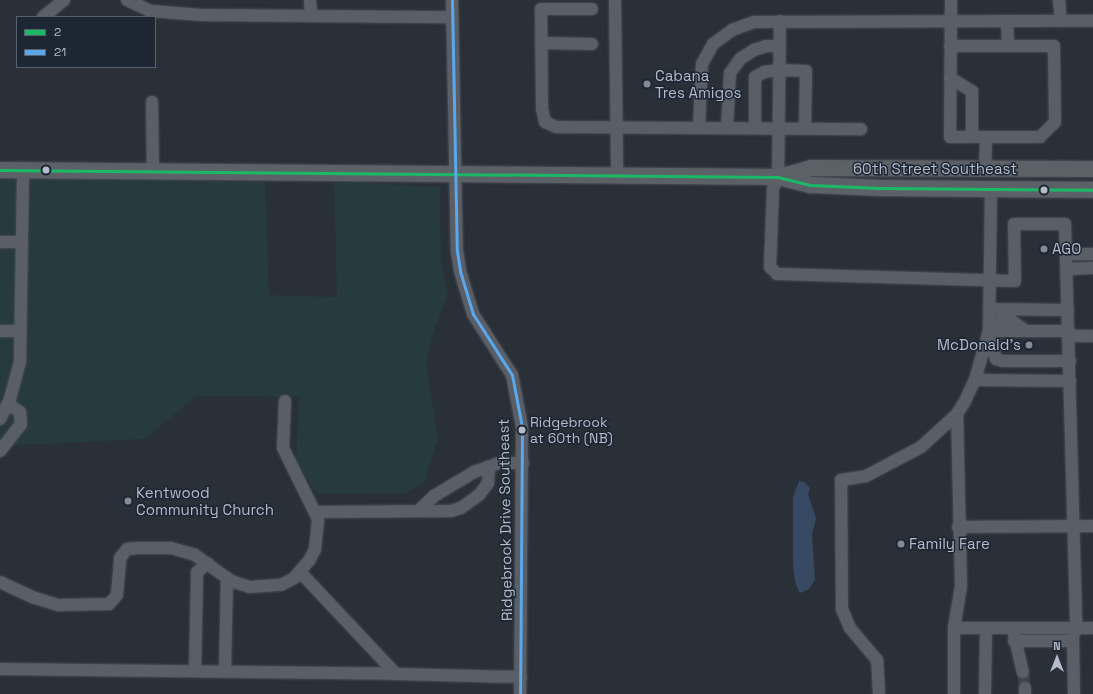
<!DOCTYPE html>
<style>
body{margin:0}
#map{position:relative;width:1093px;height:694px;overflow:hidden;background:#2a3038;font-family:"Space Grotesk",sans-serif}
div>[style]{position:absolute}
.green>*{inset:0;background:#273a3e}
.water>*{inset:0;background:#384963}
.minor-tunnel>*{height:12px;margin-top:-6px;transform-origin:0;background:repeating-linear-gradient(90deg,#3f454e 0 12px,transparent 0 18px)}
.roads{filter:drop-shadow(0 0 1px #484c53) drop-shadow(0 0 1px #484c53)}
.minor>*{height:12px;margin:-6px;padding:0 6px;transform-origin:6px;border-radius:6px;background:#5a5e66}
.major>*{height:16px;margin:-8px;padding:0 8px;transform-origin:8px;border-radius:8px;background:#5c6168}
.bus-1>*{height:3px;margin:-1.5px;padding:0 1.5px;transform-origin:1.5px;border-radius:1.5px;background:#1ab867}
.bus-2>*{height:3px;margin:-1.5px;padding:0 1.5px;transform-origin:1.5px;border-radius:1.5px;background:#5aa8eb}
.dots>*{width:11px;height:11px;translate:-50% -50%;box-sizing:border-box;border:2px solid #1d2633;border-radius:50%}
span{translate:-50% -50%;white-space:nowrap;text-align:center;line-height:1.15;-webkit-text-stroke:3px #1d2633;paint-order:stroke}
.bus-label{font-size:14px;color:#b4bcc9}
.left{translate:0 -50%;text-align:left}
.poi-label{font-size:15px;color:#b4bcc9}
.right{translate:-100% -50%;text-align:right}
.street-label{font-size:15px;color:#b4bcc9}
.legend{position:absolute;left:16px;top:16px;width:140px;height:52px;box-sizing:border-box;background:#1d2633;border:1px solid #59626f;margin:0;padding:5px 7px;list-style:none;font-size:12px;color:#b4bcc9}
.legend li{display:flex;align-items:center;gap:8px;height:20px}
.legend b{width:20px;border:1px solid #59626f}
.north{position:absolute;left:1037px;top:638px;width:40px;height:40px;-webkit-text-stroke:3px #1d2633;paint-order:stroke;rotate:0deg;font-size:11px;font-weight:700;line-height:16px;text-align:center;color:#b4bcc9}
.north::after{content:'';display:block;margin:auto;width:14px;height:18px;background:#b4bcc9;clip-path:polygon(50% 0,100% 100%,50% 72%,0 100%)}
</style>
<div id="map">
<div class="green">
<div style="clip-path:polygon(0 177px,265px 182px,269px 295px,337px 297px,334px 181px,440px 187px,441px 264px,448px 294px,434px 331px,426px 362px,438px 439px,424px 483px,406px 493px,317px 494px,296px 460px,299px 397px,196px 396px,145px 439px,0 446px)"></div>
</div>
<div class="water">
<div style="clip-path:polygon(799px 481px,804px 482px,810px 488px,808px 494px,816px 518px,812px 535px,815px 580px,809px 589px,800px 593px,795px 582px,793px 564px,793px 497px)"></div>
</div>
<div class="minor-tunnel">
<div style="left:1023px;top:672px;width:16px;rotate:83deg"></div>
</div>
<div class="roads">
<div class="minor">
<div style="left:127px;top:0;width:26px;rotate:25deg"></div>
<div style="left:151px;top:11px;width:50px;rotate:4.6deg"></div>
<div style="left:201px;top:15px;width:251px;rotate:0.5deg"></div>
<div style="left:310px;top:0;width:15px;rotate:86deg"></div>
<div style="left:452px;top:0;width:251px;rotate:88.9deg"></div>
<div style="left:457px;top:251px;width:20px;rotate:81deg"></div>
<div style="left:460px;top:271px;width:45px;rotate:73.2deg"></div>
<div style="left:473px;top:314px;width:72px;rotate:57.4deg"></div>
<div style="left:512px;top:375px;width:53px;rotate:79.1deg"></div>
<div style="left:522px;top:427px;width:267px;rotate:90.4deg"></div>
<div style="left:615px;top:0;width:175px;rotate:89.3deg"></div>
<div style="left:951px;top:0;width:137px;rotate:90.4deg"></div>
<div style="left:950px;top:137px;width:90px"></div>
<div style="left:1040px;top:137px;width:21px;rotate:-45deg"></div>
<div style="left:1055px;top:122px;width:76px;rotate:-90.8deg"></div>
<div style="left:1054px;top:46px;width:46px;rotate:180deg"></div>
<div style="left:1008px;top:46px;width:25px;rotate:-92deg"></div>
<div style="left:1059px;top:0;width:21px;rotate:85deg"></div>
<div style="left:592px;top:9px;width:51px;rotate:180deg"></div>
<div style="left:541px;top:9px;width:100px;rotate:89.4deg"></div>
<div style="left:542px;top:109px;width:13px;rotate:77deg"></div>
<div style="left:545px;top:122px;width:12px;rotate:24deg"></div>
<div style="left:556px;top:127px;width:305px;rotate:0.4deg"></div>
<div style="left:43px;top:17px;width:27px;rotate:-39deg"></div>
<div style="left:780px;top:21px;width:156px;rotate:90.7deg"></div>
<div style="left:778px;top:177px;width:13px;rotate:113deg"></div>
<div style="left:773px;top:189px;width:78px;rotate:92.2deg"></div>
<div style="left:770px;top:267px;width:10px;rotate:45deg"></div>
<div style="left:777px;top:274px;width:238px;rotate:1.7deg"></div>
<div style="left:1015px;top:281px;width:57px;rotate:-91deg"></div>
<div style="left:1014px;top:224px;width:51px"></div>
<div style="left:1065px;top:224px;width:404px;rotate:88.4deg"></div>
<div style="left:1076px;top:628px;width:9px;rotate:111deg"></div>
<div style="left:1073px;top:636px;width:58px;rotate:89deg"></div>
<div style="left:541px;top:43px;width:51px;rotate:1.1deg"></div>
<div style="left:950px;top:46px;width:58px"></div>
<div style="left:950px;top:78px;width:26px;rotate:31deg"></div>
<div style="left:972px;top:91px;width:46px;rotate:90deg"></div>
<div style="left:152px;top:102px;width:69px;rotate:89.2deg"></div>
<div style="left:699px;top:127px;width:63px;rotate:-87.3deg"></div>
<div style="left:702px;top:64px;width:23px;rotate:-61deg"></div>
<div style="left:713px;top:44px;width:24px;rotate:-36deg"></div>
<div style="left:732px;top:30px;width:23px;rotate:-20deg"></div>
<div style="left:754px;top:22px;width:339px;rotate:-0.2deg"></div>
<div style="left:727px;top:127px;width:54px;rotate:-86.8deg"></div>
<div style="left:730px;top:73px;width:17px;rotate:-54deg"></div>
<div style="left:740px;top:59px;width:17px;rotate:-33deg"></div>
<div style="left:754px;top:50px;width:13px;rotate:-18deg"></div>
<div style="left:766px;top:46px;width:13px"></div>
<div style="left:755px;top:127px;width:50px;rotate:-90deg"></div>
<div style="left:755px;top:77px;width:10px;rotate:-29deg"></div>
<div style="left:764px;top:72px;width:15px;rotate:-8deg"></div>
<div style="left:779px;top:70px;width:27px;rotate:2deg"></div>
<div style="left:806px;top:71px;width:57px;rotate:91deg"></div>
<div style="left:985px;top:169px;width:32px;rotate:-88deg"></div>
<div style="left:0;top:242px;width:21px"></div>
<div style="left:1067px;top:254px;width:26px"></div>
<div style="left:1067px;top:269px;width:26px;rotate:-2deg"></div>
<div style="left:989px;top:309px;width:79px;rotate:0.7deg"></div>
<div style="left:0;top:331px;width:20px"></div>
<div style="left:1069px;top:331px;width:70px;rotate:180deg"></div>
<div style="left:999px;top:331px;width:7px;rotate:153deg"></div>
<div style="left:993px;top:334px;width:13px;rotate:90deg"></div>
<div style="left:993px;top:347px;width:12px;rotate:76deg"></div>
<div style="left:996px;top:359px;width:7px;rotate:16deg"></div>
<div style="left:1003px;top:361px;width:67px"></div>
<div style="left:993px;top:334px;width:13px;rotate:-72deg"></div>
<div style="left:997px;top:322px;width:5px;rotate:-22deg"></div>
<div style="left:1002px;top:320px;width:10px;rotate:6deg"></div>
<div style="left:1012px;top:321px;width:14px;rotate:36deg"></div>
<div style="left:1069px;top:336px;width:24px"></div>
<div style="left:975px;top:380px;width:95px;rotate:0.6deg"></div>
<div style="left:0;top:419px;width:22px;rotate:-63deg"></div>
<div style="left:10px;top:399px;width:38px;rotate:-75deg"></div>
<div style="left:20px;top:362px;width:192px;rotate:-89.1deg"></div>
<div style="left:0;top:451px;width:34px;rotate:-52deg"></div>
<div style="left:21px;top:424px;width:12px;rotate:-95deg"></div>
<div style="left:20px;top:412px;width:14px;rotate:-146deg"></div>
<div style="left:418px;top:511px;width:22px;rotate:-43deg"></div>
<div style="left:434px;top:496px;width:47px;rotate:-31deg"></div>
<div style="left:474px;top:472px;width:27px;rotate:-20deg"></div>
<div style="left:499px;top:463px;width:24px"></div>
<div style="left:315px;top:512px;width:136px;rotate:-0.4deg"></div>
<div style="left:451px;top:511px;width:10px;rotate:-17deg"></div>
<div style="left:461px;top:508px;width:22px;rotate:-36deg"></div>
<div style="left:479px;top:495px;width:15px;rotate:-53deg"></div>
<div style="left:488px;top:483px;width:15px;rotate:-86deg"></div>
<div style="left:958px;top:527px;width:135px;rotate:-0.4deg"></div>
<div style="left:300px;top:572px;width:140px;rotate:46.7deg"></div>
<div style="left:396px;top:674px;width:125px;rotate:1.4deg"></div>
<div style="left:0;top:582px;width:35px;rotate:25deg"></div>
<div style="left:32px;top:597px;width:28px;rotate:17deg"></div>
<div style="left:59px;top:605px;width:50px;rotate:-1.1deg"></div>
<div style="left:109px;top:604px;width:12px;rotate:-48deg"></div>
<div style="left:117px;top:595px;width:37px;rotate:-85deg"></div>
<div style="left:120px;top:558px;width:11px;rotate:-52deg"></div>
<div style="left:127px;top:549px;width:12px;rotate:-5deg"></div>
<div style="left:139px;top:548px;width:32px"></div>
<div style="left:171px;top:548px;width:25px;rotate:16deg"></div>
<div style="left:195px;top:555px;width:44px;rotate:35.8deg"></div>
<div style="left:231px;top:581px;width:19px;rotate:18deg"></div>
<div style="left:249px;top:587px;width:32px;rotate:-4deg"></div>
<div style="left:281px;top:585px;width:15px;rotate:-28deg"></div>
<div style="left:294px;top:578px;width:23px;rotate:-49deg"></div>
<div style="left:309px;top:561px;width:13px;rotate:-63deg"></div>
<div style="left:315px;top:549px;width:30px;rotate:-84deg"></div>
<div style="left:318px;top:519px;width:79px;rotate:-116.2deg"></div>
<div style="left:283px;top:448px;width:47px;rotate:-87.6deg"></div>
<div style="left:954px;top:628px;width:139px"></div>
<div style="left:1014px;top:634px;width:39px;rotate:77deg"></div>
<div style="left:1014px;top:641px;width:59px"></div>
<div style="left:0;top:669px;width:396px;rotate:0.7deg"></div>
<div style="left:195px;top:671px;width:99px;rotate:-88.8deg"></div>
<div style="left:197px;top:572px;width:14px;rotate:-39deg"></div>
<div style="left:225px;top:672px;width:94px;rotate:-88.8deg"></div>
<div style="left:1025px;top:688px;width:6px;rotate:90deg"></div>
<div style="left:879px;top:694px;width:34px;rotate:-93deg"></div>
<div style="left:877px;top:660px;width:42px;rotate:-130.2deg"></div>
<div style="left:850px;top:628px;width:21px;rotate:-113deg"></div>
<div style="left:842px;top:609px;width:129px;rotate:-90.4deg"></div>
<div style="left:841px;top:480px;width:25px;rotate:-9deg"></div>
<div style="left:866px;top:476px;width:62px;rotate:-27.8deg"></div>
<div style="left:921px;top:447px;width:49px;rotate:-42.5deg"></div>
<div style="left:957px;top:414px;width:15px;rotate:-58deg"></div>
<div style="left:965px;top:401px;width:23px;rotate:-65deg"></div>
<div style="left:975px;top:380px;width:51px;rotate:-74.1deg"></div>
<div style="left:989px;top:331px;width:141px;rotate:-89.2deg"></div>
<div style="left:954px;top:694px;width:66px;rotate:-90deg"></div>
<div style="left:954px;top:628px;width:43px;rotate:-80.5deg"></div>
<div style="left:961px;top:586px;width:172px;rotate:-91.3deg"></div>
<div style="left:985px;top:694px;width:65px;rotate:-89.1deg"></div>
</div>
<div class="major">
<div style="left:0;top:170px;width:778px;rotate:0.52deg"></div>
<div style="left:778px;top:177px;width:34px;rotate:14deg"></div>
<div style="left:811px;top:185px;width:68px;rotate:2.5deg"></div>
<div style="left:879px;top:188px;width:214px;rotate:0.5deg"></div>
<div style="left:780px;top:177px;width:32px;rotate:-16deg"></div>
<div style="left:811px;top:168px;width:282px;rotate:0.2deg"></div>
</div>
</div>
<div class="bus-1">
<div style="left:0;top:170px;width:778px;rotate:0.52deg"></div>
<div style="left:778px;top:177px;width:34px;rotate:14deg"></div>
<div style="left:811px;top:185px;width:68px;rotate:2.5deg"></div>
<div style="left:879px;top:188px;width:214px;rotate:0.5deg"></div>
</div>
<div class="bus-2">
<div style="left:452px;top:0;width:251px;rotate:88.9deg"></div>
<div style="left:457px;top:251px;width:20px;rotate:81deg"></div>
<div style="left:460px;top:271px;width:45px;rotate:73.2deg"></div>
<div style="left:473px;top:314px;width:72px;rotate:57.4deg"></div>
<div style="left:512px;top:375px;width:53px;rotate:79.1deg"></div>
<div style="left:522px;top:427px;width:267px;rotate:90.4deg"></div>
</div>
<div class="dots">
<div style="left:647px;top:84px;background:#848b96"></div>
<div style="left:46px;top:170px;background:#b4bcc9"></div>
<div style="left:1044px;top:190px;background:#b4bcc9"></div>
<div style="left:1044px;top:249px;background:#848b96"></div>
<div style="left:1029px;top:345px;background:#848b96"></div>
<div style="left:522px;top:430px;background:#b4bcc9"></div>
<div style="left:128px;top:501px;background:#848b96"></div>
<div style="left:901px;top:544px;background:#848b96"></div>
</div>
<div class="bus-label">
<span class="left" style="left:530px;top:430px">Ridgebrook<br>at 60th (NB)</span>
</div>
<div class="poi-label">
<span class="left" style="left:655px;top:84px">Cabana<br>Tres Amigos</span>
<span class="left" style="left:1052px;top:249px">AGO</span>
<span class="right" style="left:1021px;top:345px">McDonald's</span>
<span class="left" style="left:136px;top:501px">Kentwood<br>Community Church</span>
<span class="left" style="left:909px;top:544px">Family Fare</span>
</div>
<div class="street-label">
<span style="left:935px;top:169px">60th Street Southeast</span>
<span style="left:505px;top:520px;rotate:-91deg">Ridgebrook Drive Southeast</span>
</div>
<ul class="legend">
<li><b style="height:5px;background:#1ab867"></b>2</li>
<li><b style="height:5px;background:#5aa8eb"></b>21</li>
</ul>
<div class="north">N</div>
</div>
